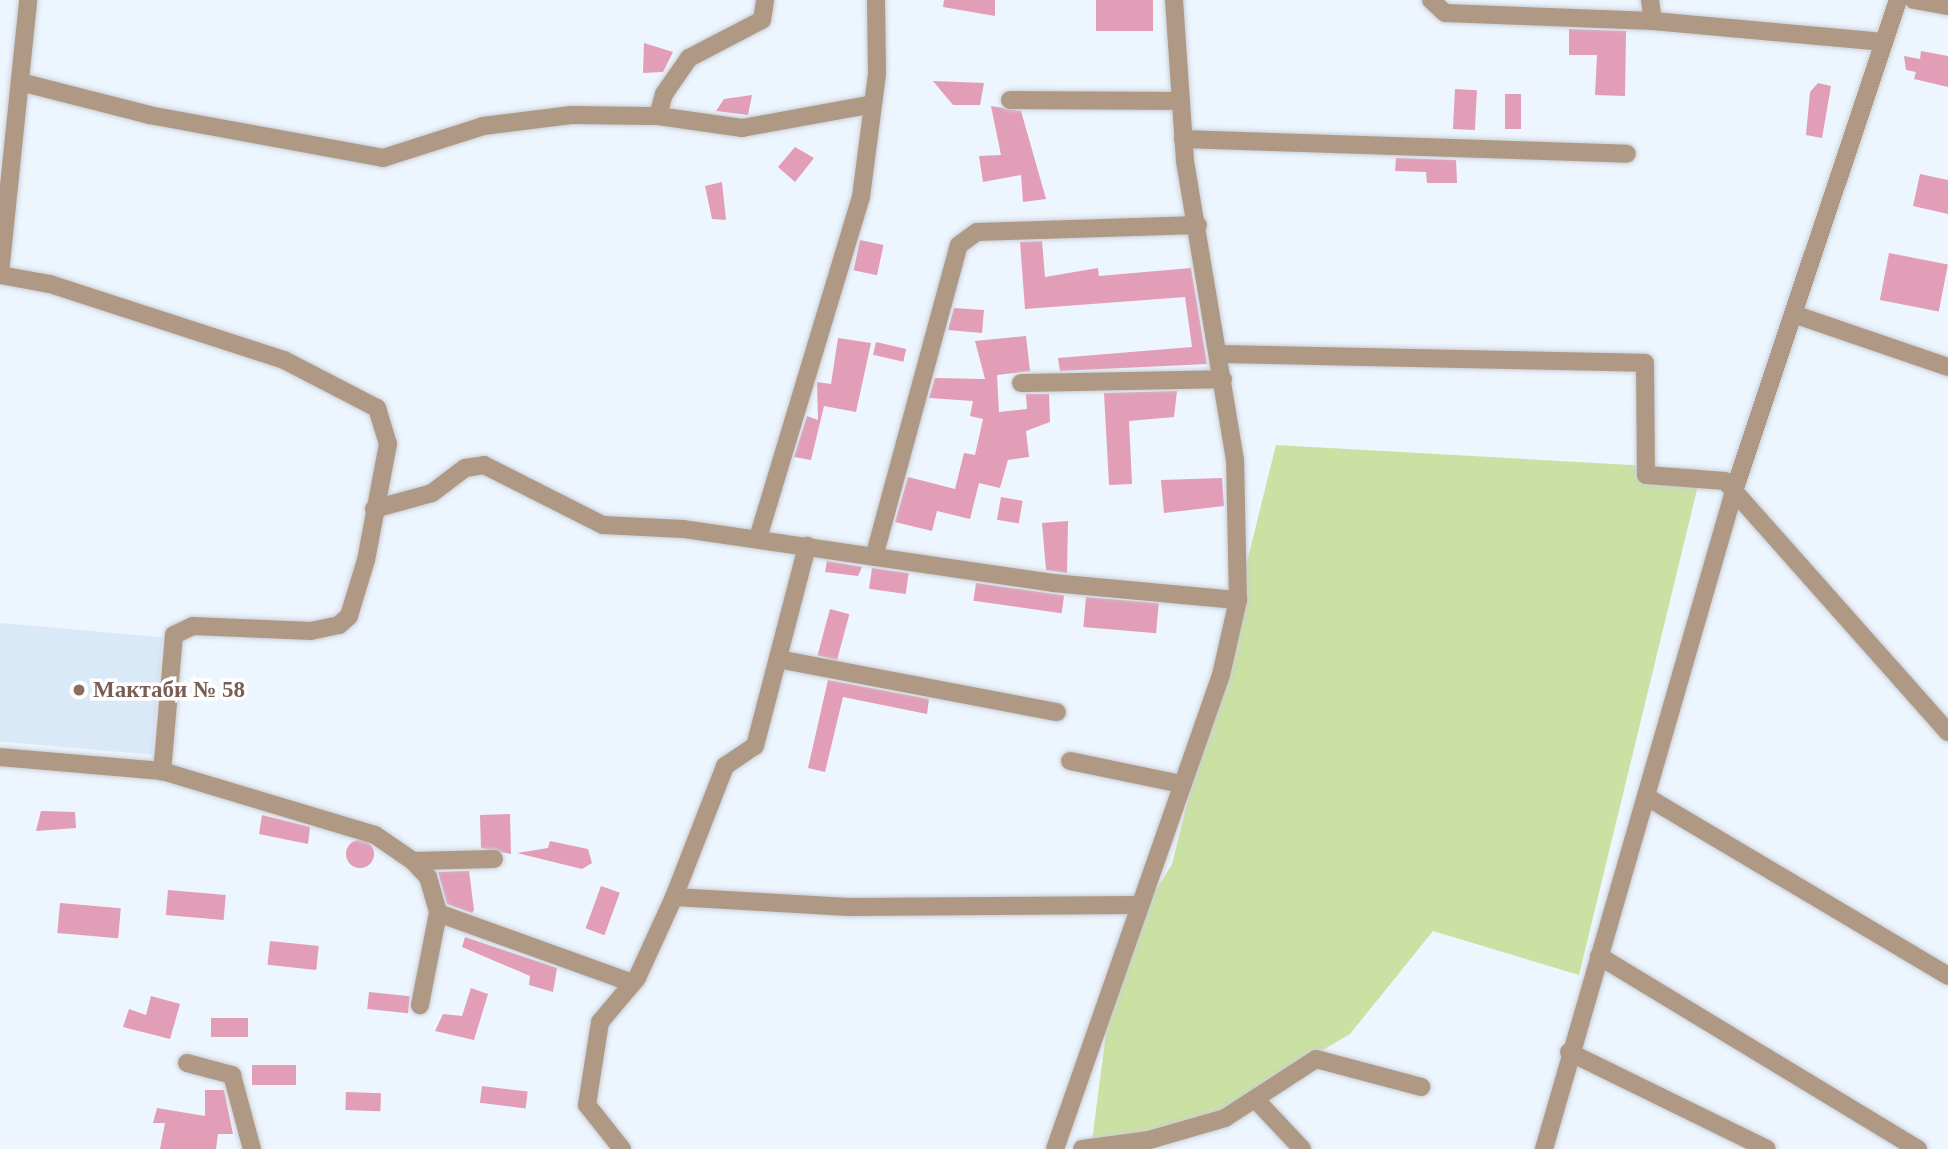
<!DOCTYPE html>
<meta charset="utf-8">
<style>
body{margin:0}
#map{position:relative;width:1948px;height:1149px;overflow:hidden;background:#edf5fe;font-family:Georgia,serif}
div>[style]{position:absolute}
.built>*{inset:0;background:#dae9f8;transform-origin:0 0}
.green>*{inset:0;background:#cbe1a3}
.building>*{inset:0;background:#e29db7;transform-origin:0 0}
.round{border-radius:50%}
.roads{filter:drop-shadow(0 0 2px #c8cfd7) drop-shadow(0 0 2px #c8cfd7)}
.minor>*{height:18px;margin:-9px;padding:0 9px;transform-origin:9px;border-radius:9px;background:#b09984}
.dots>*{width:19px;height:19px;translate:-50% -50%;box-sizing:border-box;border:4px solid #fff;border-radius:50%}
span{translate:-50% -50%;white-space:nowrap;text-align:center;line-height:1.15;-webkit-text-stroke:7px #fff;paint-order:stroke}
.education-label{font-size:23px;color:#785e54;font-weight:700}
.left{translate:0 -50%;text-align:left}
</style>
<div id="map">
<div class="built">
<div style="left:0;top:623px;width:163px;height:118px;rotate:5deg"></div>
</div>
<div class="green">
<div style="clip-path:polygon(1276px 445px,1702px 469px,1579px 975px,1433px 931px,1350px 1034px,1202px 1121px,1092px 1141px,1110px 1002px,1139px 918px,1172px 864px)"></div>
</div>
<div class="building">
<div style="clip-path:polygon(944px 0,995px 0,995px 16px,943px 7px)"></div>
<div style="left:1096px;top:0;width:57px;height:31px"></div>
<div style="clip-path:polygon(1569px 29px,1626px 31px,1625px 96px,1595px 95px,1597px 55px,1569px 55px)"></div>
<div style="clip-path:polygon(644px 43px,673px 52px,663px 72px,643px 73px)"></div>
<div style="clip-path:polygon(1921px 51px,1948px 56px,1948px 87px,1914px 79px,1916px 72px,1906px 70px,1904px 56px,1920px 59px)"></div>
<div style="clip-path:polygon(933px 81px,984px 83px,980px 105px,953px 105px)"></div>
<div style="clip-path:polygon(1818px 83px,1831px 86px,1822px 138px,1806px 135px,1810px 92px)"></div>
<div style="left:1455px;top:89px;width:22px;height:40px;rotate:3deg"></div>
<div style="left:1505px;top:94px;width:16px;height:35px"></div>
<div style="clip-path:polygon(752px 95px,748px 115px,716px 111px,724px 99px)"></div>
<div style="clip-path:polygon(991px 106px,1021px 111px,1046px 199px,1023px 202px,1021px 175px,983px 182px,979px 156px,1001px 155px)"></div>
<div style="clip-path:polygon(795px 147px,814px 158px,795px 182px,778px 167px)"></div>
<div style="clip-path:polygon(1396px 158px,1456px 160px,1457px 183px,1427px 183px,1426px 172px,1395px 171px)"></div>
<div style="clip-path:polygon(1920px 174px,1948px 180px,1948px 214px,1913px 206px)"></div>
<div style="clip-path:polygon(722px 182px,726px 220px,712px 219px,705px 186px)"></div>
<div style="left:860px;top:240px;width:24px;height:31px;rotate:12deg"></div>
<div style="clip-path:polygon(1042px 241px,1045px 277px,1098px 268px,1099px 276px,1191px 268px,1207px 364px,1060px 371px,1058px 358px,1192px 347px,1185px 297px,1025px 309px,1020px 242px)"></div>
<div style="left:1889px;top:253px;width:60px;height:48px;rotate:11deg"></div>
<div style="clip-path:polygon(954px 308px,984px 310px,982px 333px,948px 330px)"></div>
<div style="clip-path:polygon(1026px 336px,1030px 371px,997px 375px,999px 412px,1027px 409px,1026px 394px,1049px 394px,1050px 422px,1026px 431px,1029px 457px,1008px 460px,1000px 488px,979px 483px,970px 519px,937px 511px,932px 531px,895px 522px,908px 477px,955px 489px,964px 453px,975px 455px,983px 419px,970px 416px,973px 401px,929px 398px,935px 378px,985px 379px,975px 341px)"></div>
<div style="clip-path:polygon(838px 338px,871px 343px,856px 412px,824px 406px,811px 460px,794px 457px,807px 416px,818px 420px,817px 382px,831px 384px)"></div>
<div style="left:876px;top:342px;width:31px;height:13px;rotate:13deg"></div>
<div style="clip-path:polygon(1177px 391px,1174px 417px,1129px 421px,1132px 484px,1109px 485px,1104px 393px)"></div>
<div style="clip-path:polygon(1222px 478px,1224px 506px,1164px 513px,1161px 480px)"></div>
<div style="left:1001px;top:497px;width:22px;height:23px;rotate:10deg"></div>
<div style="clip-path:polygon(1068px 521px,1067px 573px,1046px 570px,1042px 523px)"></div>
<div style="clip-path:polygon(827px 561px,862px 567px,858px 576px,825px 572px)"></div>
<div style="left:872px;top:568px;width:37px;height:21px;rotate:8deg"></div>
<div style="left:976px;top:583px;width:89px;height:18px;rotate:8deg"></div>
<div style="left:1086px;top:597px;width:73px;height:30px;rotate:5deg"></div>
<div style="left:830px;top:609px;width:20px;height:48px;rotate:15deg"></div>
<div style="clip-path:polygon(828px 680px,929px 699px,927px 714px,843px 697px,825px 772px,808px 768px)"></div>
<div style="clip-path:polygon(41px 811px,75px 812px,76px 828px,36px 831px)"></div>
<div style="clip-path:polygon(510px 814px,511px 854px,481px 848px,480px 815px)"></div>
<div style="clip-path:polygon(262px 815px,310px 827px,308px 844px,259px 834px)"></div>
<div class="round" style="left:346px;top:840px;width:28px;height:28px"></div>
<div style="clip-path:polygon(550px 841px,588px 849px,592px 863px,582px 869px,517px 853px,548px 848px)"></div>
<div style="clip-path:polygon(469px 871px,474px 910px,472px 913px,447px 904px,438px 872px)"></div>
<div style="left:601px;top:886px;width:20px;height:45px;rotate:20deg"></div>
<div style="left:168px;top:890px;width:58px;height:25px;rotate:5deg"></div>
<div style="left:60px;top:903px;width:61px;height:30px;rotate:5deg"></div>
<div style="clip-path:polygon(465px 937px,557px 968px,553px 992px,529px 985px,530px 976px,462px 947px)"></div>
<div style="left:270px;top:941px;width:49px;height:24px;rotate:6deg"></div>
<div style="clip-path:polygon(471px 988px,488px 994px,474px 1040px,435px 1031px,443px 1014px,462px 1016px)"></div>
<div style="left:369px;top:992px;width:41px;height:17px;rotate:6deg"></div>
<div style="clip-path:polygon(151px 996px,180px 1004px,170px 1039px,123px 1027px,129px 1009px,146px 1015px)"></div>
<div style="left:211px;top:1018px;width:37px;height:19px"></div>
<div style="left:252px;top:1065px;width:44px;height:20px"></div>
<div style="left:482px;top:1086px;width:46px;height:17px;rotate:7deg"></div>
<div style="clip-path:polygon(205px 1090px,224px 1090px,233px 1134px,218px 1134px,216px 1149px,160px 1149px,165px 1123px,153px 1123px,157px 1108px,205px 1116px)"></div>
<div style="left:346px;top:1092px;width:35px;height:18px;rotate:2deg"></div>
</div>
<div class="roads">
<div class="minor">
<div style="left:1431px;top:0;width:19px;rotate:43deg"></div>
<div style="left:1445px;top:13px;width:208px;rotate:2.2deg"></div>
<div style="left:1653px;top:21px;width:232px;rotate:5.2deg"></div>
<div style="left:1650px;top:0;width:21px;rotate:82deg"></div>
<div style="left:1914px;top:0;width:35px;rotate:10deg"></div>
<div style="left:20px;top:82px;width:133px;rotate:14.3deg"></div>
<div style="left:149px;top:115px;width:238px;rotate:10.4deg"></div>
<div style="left:383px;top:158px;width:105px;rotate:-17.7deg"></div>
<div style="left:483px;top:126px;width:89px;rotate:-7.1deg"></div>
<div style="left:571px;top:115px;width:87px;rotate:0.7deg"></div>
<div style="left:658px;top:116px;width:85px;rotate:8.1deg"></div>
<div style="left:742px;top:128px;width:129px;rotate:-10.3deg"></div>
<div style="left:1010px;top:100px;width:168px;rotate:0.3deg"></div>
<div style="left:658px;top:116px;width:23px;rotate:-75deg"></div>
<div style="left:664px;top:94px;width:44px;rotate:-55.2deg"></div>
<div style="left:689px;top:58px;width:82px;rotate:-27.5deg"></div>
<div style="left:762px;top:20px;width:20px;rotate:-81deg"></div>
<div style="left:1183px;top:139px;width:444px;rotate:1.9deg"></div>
<div style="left:0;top:273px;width:274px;rotate:-84.1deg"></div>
<div style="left:0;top:275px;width:51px;rotate:10.2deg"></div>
<div style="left:50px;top:284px;width:246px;rotate:18deg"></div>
<div style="left:284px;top:360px;width:105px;rotate:27.3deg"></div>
<div style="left:377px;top:408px;width:38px;rotate:73deg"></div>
<div style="left:388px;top:444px;width:118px;rotate:100.7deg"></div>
<div style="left:366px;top:560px;width:59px;rotate:106.9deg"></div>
<div style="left:349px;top:616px;width:13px;rotate:138deg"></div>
<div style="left:339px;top:625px;width:29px;rotate:168deg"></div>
<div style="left:311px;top:631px;width:118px;rotate:-177.6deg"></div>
<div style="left:193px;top:626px;width:21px;rotate:155deg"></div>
<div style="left:174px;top:635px;width:137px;rotate:95deg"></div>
<div style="left:162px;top:771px;width:163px;rotate:-175.1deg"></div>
<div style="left:1796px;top:315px;width:161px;rotate:18.9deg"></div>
<div style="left:1219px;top:354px;width:426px;rotate:1.2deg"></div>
<div style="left:1645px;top:363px;width:112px;rotate:89.5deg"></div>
<div style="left:1646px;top:475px;width:79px;rotate:4.3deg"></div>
<div style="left:1725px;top:481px;width:336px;rotate:48.4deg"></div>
<div style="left:1021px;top:383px;width:202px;rotate:-1.1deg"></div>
<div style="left:374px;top:509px;width:60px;rotate:-15.4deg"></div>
<div style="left:432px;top:493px;width:41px;rotate:-37.1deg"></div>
<div style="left:465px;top:468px;width:19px;rotate:-9deg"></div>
<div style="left:484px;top:465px;width:133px;rotate:26.8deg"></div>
<div style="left:603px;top:525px;width:80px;rotate:2.9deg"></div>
<div style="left:683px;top:529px;width:375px;rotate:8.3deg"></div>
<div style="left:1054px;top:583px;width:185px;rotate:5.3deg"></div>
<div style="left:758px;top:538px;width:356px;rotate:-73.2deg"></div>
<div style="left:861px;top:197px;width:125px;rotate:-82.6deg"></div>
<div style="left:877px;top:73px;width:73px;rotate:-90.8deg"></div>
<div style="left:874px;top:557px;width:323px;rotate:-74.8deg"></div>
<div style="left:959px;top:245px;width:22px;rotate:-36deg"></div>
<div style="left:977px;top:232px;width:221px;rotate:-1.8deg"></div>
<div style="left:778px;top:659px;width:284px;rotate:10.8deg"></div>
<div style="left:1070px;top:761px;width:113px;rotate:11.7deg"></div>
<div style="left:162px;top:771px;width:222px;rotate:16.7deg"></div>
<div style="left:375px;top:835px;width:46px;rotate:34.4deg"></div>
<div style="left:413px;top:861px;width:22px;rotate:47deg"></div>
<div style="left:428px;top:877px;width:37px;rotate:74deg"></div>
<div style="left:438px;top:913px;width:94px;rotate:101.1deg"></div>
<div style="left:1647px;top:797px;width:350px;rotate:30.7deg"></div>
<div style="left:413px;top:861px;width:81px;rotate:-1.4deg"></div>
<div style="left:674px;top:897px;width:141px;rotate:-68.7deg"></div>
<div style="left:725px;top:766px;width:36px;rotate:-34deg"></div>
<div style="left:755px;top:746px;width:207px;rotate:-75.4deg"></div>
<div style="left:438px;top:913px;width:206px;rotate:19.8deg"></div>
<div style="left:1599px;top:956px;width:373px;rotate:31.2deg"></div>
<div style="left:1569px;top:1052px;width:220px;rotate:26.1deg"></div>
<div style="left:187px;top:1063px;width:47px;rotate:14.9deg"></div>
<div style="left:232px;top:1075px;width:77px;rotate:74.9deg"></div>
<div style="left:1257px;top:1101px;width:66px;rotate:46.8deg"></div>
<div style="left:622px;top:1149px;width:56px;rotate:-128.5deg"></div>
<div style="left:587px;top:1105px;width:84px;rotate:-81.1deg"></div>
<div style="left:600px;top:1022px;width:57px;rotate:-49.9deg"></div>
<div style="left:637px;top:978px;width:89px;rotate:-65.4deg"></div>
<div style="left:674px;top:897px;width:175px;rotate:3.3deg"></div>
<div style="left:849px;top:907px;width:288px;rotate:-0.4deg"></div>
<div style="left:1055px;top:1149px;width:502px;rotate:-70.7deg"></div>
<div style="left:1221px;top:675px;width:77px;rotate:-77.2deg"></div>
<div style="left:1238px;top:600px;width:140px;rotate:-91.2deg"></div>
<div style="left:1235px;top:460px;width:303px;rotate:-99.5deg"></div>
<div style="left:1185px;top:161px;width:161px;rotate:-93.9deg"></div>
<div style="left:1082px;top:1149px;width:68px;rotate:-7.7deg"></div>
<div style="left:1149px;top:1140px;width:79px;rotate:-16.1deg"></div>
<div style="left:1225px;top:1118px;width:108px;rotate:-33deg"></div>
<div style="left:1316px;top:1059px;width:109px;rotate:14.9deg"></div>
<div style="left:1544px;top:1149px;width:685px;rotate:-73.89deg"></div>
<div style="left:1734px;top:491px;width:518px;rotate:-71.53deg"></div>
</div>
</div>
<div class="dots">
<div style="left:79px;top:690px;background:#8d6e63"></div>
</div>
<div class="education-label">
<span class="left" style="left:93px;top:690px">Мактаби № 58</span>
</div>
</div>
